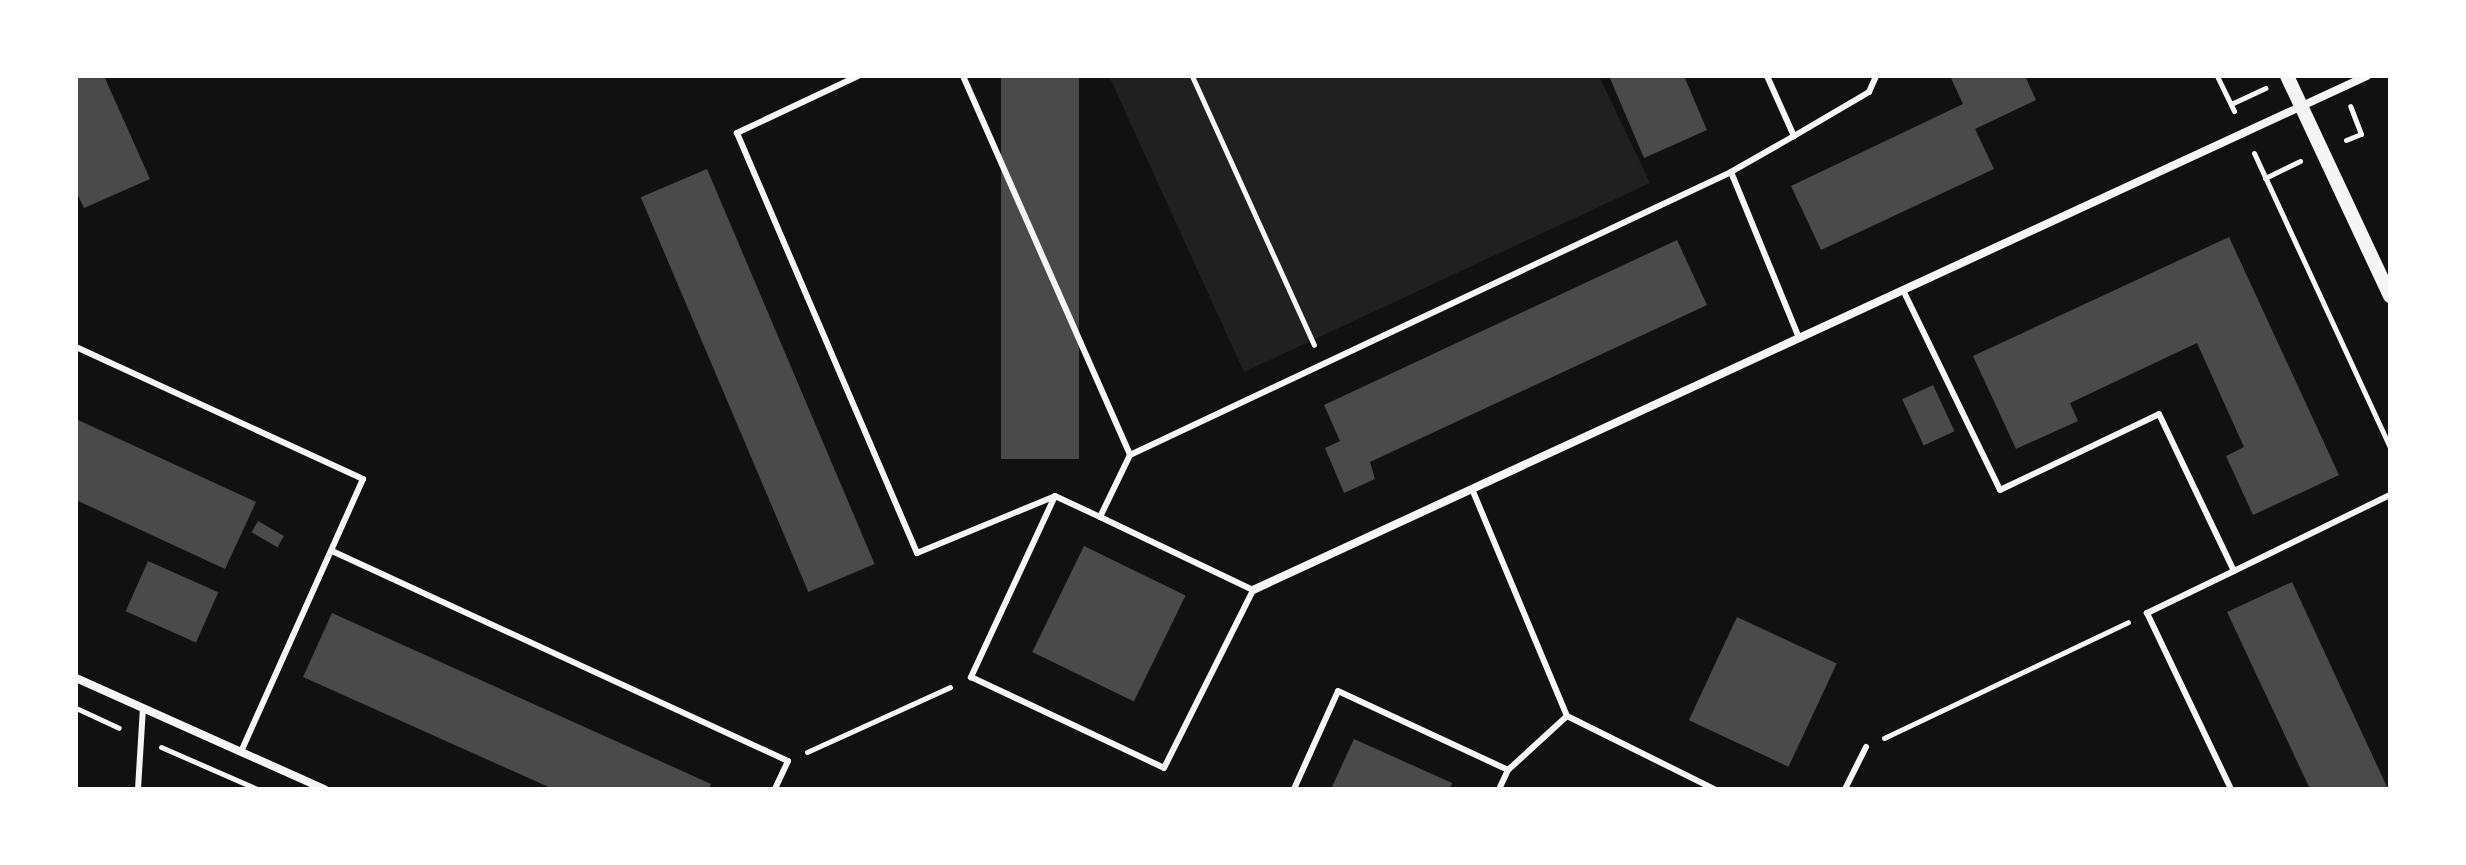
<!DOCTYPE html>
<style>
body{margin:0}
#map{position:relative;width:2466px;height:865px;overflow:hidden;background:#111;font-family:Mulish,sans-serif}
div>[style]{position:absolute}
.green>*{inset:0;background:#202020}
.building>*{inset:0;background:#4a4a4a;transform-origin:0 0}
.path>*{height:5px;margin:-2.5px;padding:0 2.5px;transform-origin:2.5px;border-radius:2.5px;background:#f5f5f5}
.service>*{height:6px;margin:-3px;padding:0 3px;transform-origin:3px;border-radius:3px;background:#f5f5f5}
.minor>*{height:8px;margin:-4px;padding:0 4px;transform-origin:4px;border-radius:4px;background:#f5f5f5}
.tertiary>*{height:14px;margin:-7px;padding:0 7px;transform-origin:7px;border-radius:7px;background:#f5f5f5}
span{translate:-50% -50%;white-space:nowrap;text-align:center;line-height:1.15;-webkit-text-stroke:7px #fff;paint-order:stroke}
.frame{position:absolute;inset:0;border:78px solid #fff;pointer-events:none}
</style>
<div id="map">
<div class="green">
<div style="clip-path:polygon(1109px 76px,1599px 76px,1650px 183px,1244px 372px)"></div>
</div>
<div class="building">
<div style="clip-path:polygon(76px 76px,104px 76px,150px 179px,84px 208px,76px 191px)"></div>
<div style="left:1001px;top:76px;width:78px;height:383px"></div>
<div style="clip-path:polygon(1609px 76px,1684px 76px,1707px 130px,1644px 158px)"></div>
<div style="clip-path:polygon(1950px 76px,2025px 76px,2036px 100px,1975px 129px,1994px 169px,1821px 250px,1791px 186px,1963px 104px)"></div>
<div style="left:707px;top:169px;width:429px;height:72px;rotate:67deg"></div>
<div style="clip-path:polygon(2229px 237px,2339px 475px,2253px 515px,2226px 456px,2244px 447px,2197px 343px,2070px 403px,2078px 421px,2016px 449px,1973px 356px)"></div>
<div style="clip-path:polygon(1677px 240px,1707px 305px,1370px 462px,1375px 479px,1344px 493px,1325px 448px,1340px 441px,1324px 405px)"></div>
<div style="left:1933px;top:385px;width:51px;height:34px;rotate:65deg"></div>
<div style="clip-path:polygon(76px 419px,256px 502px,225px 569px,76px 500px)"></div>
<div style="left:258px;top:521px;width:30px;height:13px;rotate:30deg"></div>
<div style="left:1084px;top:546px;width:113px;height:118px;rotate:26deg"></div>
<div style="left:148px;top:561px;width:77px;height:55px;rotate:24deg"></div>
<div style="clip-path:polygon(2292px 582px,2388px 789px,2310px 789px,2227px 612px)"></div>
<div style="clip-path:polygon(332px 613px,711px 784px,709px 789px,553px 789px,303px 677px)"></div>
<div style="left:1737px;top:617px;width:110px;height:114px;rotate:25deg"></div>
<div style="clip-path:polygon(1354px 739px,1452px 783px,1450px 789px,1331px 789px)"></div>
</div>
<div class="path">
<div style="left:1192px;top:76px;width:295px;rotate:65.6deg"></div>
<div style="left:2217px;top:76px;width:39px;rotate:64deg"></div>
<div style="left:2231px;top:104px;width:38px;rotate:-25deg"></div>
<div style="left:2346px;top:140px;width:16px;rotate:-22deg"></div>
<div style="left:2361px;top:134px;width:30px;rotate:-111deg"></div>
<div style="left:2254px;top:153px;width:325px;rotate:65.2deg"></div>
<div style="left:2265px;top:178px;width:39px;rotate:-26deg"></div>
<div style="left:76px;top:708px;width:47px;rotate:24.9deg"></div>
<div style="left:1884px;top:738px;width:270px;rotate:-25.4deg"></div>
<div style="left:161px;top:747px;width:105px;rotate:23.6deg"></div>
<div style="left:807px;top:752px;width:157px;rotate:-24.4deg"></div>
</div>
<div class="service">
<div style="left:858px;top:76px;width:134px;rotate:154.8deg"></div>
<div style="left:737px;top:133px;width:457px;rotate:66.8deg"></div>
<div style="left:917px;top:553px;width:149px;rotate:-22.4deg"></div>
<div style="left:1055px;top:496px;width:50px;rotate:25deg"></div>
<div style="left:1100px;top:517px;width:69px;rotate:-64.2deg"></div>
<div style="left:1130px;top:455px;width:664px;rotate:-25.21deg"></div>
<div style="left:963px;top:76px;width:414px;rotate:66.2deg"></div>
<div style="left:1767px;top:76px;width:66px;rotate:65.8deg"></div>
<div style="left:1794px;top:136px;width:73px;rotate:150.3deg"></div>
<div style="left:1731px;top:172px;width:179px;rotate:67.7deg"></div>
<div style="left:1794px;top:136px;width:87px;rotate:-30.4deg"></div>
<div style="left:1869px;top:92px;width:17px;rotate:-66deg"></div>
<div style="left:1903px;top:290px;width:222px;rotate:64.1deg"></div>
<div style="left:2000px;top:490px;width:176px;rotate:-25.5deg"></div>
<div style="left:2159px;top:414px;width:174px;rotate:64.5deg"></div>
<div style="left:2234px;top:571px;width:97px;rotate:154.2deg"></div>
<div style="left:2147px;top:613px;width:195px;rotate:64.5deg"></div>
<div style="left:76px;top:347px;width:316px;rotate:24.7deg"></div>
<div style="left:363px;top:479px;width:299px;rotate:114.1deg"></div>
<div style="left:1472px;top:489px;width:246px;rotate:67.3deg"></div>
<div style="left:1567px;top:716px;width:80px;rotate:137.5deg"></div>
<div style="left:1508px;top:770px;width:21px;rotate:115deg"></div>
<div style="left:1055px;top:496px;width:200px;rotate:114.9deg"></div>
<div style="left:971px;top:677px;width:213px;rotate:25.2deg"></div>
<div style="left:1164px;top:768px;width:199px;rotate:-63.4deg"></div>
<div style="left:1253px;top:590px;width:170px;rotate:-154.5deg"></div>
<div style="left:332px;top:551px;width:502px;rotate:24.73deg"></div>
<div style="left:788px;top:761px;width:31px;rotate:115deg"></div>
<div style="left:2234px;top:571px;width:174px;rotate:-26deg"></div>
<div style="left:1567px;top:716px;width:164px;rotate:26.4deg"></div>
<div style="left:138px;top:789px;width:81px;rotate:-86.5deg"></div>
<div style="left:1294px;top:789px;width:107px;rotate:-65.8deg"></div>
<div style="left:1338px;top:691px;width:187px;rotate:24.9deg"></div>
<div style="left:1845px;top:789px;width:47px;rotate:-63.4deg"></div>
</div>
<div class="minor">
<div style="left:1253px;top:590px;width:1227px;rotate:-24.77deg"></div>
<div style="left:76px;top:678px;width:272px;rotate:24.1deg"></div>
</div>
<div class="tertiary">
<div style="left:2287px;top:76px;width:243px;rotate:64.9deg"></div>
</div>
<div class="frame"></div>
</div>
